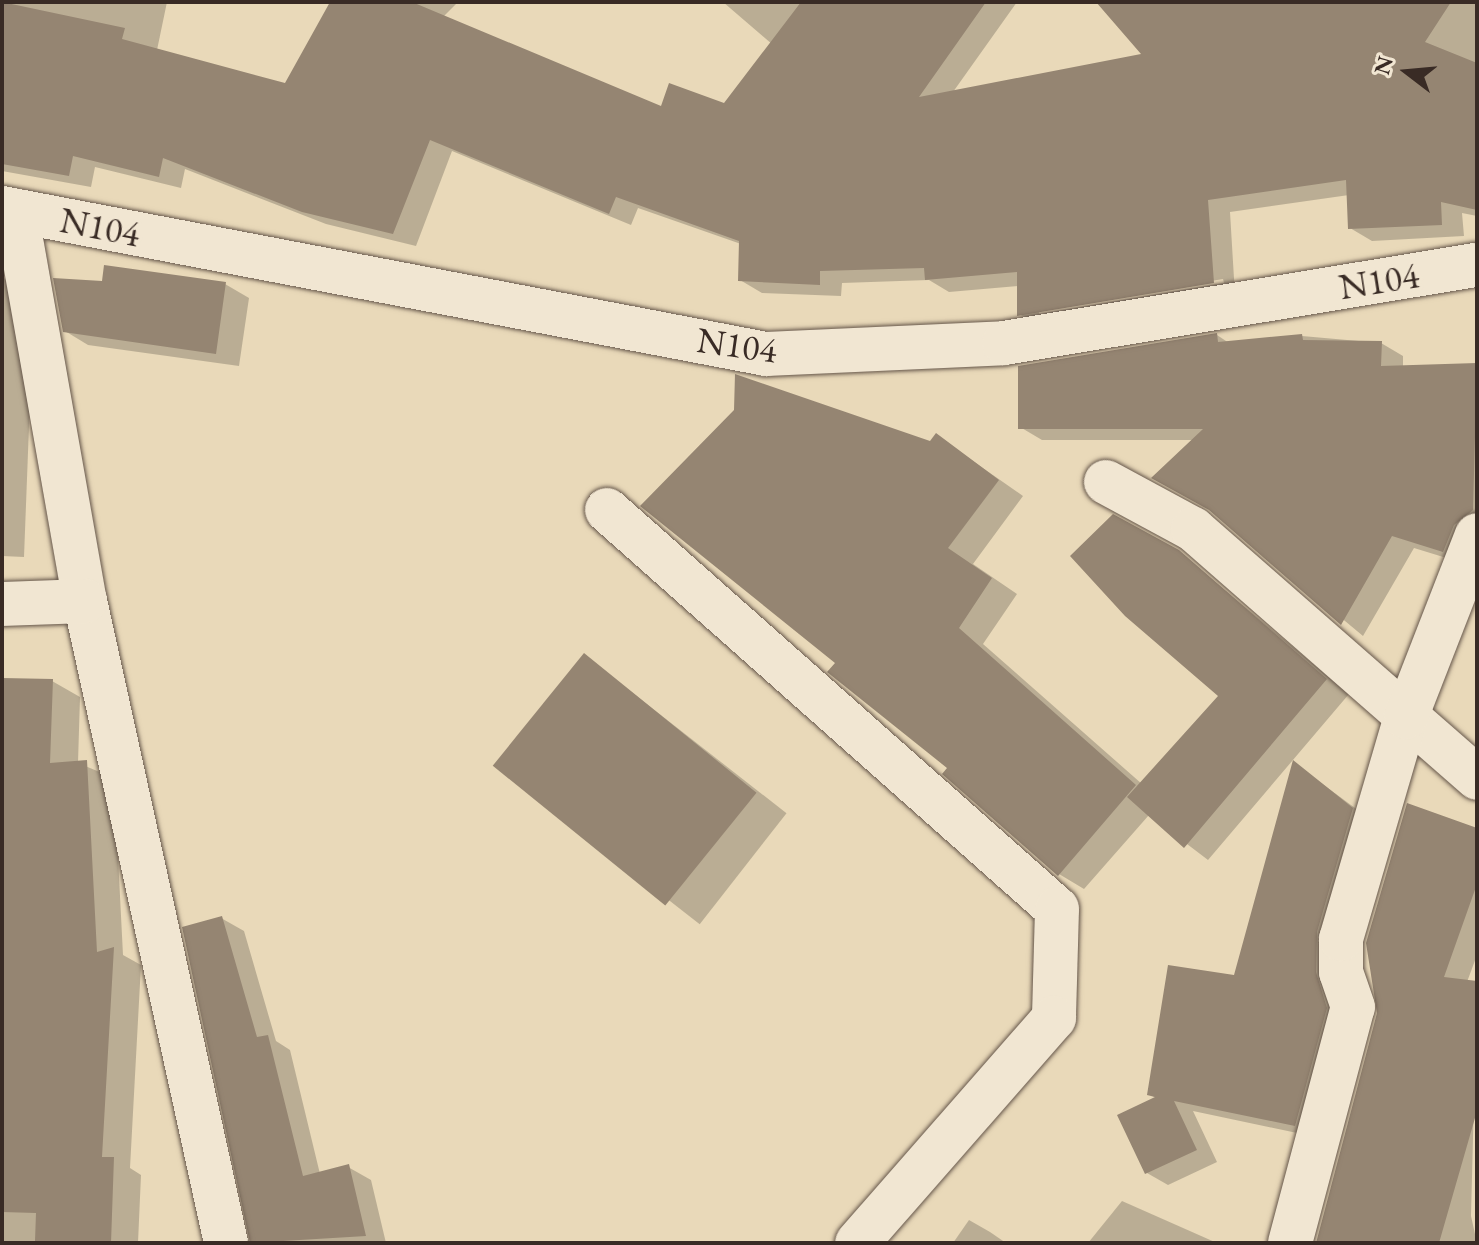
<!DOCTYPE html>
<style>
body{margin:0}
#map{position:relative;width:1479px;height:1245px;overflow:hidden;background:#e9d9b9;font-family:"EB Garamond",serif}
div>[style]{position:absolute}
.shadow>*{inset:0;background:#0003;transform-origin:0 0}
.building>*{inset:0;background:#958572;transform-origin:0 0}
.roads{filter:drop-shadow(0 0 2px #65564a) drop-shadow(0 0 2px #65564a)}
.street>*{height:44px;margin:-22px;padding:0 22px;transform-origin:22px;border-radius:22px;background:#f1e6d2}
.secondary>*{height:44px;margin:-22px;padding:0 22px;transform-origin:22px;border-radius:22px;background:#f1e6d2}
span{translate:-50% -50%;white-space:nowrap;text-align:center;line-height:1.15;-webkit-text-stroke:6px #f1e6d2;paint-order:stroke}
.street-label{font-size:36px;color:#392b25}
.frame{position:absolute;inset:0;border:4px solid #392b25;pointer-events:none}
.north{position:absolute;left:1367px;top:32px;width:80px;height:80px;-webkit-text-stroke:6px #f1e6d2;paint-order:stroke;rotate:286deg;font-size:22px;font-weight:700;line-height:32px;text-align:center;color:#392b25}
.north::after{content:'';display:block;margin:auto;width:28px;height:36px;background:#392b25;clip-path:polygon(50% 0,100% 100%,50% 72%,0 100%)}
</style>
<div id="map">
<div class="shadow">
<div style="clip-path:polygon(evenodd,2px 2px,167px 2px,157px 50px,286px 85px,333px 2px,458px 2px,443px 17px,662px 109px,927px 177px,723px 2px,1017px 2px,953px 92px,1145px 55px,1099px 2px,1477px 2px,1477px 216px,1462px 213px,1464px 236px,1372px 241px,1350px 228px,1349px 195px,1230px 212px,1235px 295px,1041px 327px,1019px 314px,1019px 286px,949px 292px,929px 280px,842px 283px,841px 296px,762px 293px,740px 280px,741px 244px,638px 208px,631px 225px,452px 151px,416px 246px,326px 224px,185px 169px,181px 188px,95px 167px,91px 187px,2px 171px,2px 2px,1223px 279px,1224px 283px,1039px 314px,1039px 310px,1223px 279px)"></div>
<div style="clip-path:polygon(2px 277px,34px 296px,24px 557px,2px 556px)"></div>
<div style="clip-path:polygon(225px 284px,249px 298px,239px 366px,88px 345px,65px 331px)"></div>
<div style="clip-path:polygon(1217px 335px,1229px 343px,1302px 336px,1381px 343px,1403px 356px,1403px 367px,1477px 365px,1477px 540px,1466px 564px,1414px 548px,1363px 636px,1212px 510px,1194px 440px,1042px 440px,1020px 427px)"></div>
<div style="clip-path:polygon(937px 436px,1023px 496px,973px 564px,1017px 594px,983px 644px,1142px 784px,1220px 696px,1178px 551px,1349px 694px,1208px 860px,1149px 815px,1084px 889px,1059px 874px,837px 663px)"></div>
<div style="left:584px;top:655px;width:257px;height:141px;rotate:38deg"></div>
<div style="clip-path:polygon(2px 680px,52px 681px,80px 697px,78px 763px,114px 778px,123px 955px,141px 965px,130px 1168px,141px 1175px,138px 1243px,2px 1243px)"></div>
<div style="clip-path:polygon(1294px 763px,1374px 822px,1316px 1137px,1193px 1111px,1217px 1162px,1168px 1185px,1147px 1173px,1156px 1098px,1149px 1094px,1235px 978px)"></div>
<div style="clip-path:polygon(1477px 830px,1477px 955px,1467px 982px,1477px 983px,1471px 1216px,1477px 1243px,1318px 1243px)"></div>
<div style="clip-path:polygon(221px 918px,244px 931px,276px 1041px,290px 1050px,320px 1174px,348px 1167px,371px 1180px,386px 1243px,251px 1243px,185px 929px)"></div>
<div style="clip-path:polygon(1122px 1201px,1217px 1243px,1088px 1243px)"></div>
<div style="clip-path:polygon(969px 1220px,990px 1232px,1006px 1243px,953px 1243px)"></div>
</div>
<div class="building">
<div style="clip-path:polygon(2px 2px,125px 28px,122px 39px,285px 83px,330px 2px,412px 2px,661px 106px,669px 83px,724px 103px,801px 2px,986px 2px,919px 97px,1141px 54px,1096px 2px,1451px 2px,1425px 42px,1477px 63px,1477px 210px,1441px 202px,1442px 225px,1348px 229px,1346px 180px,1208px 200px,1214px 283px,1017px 316px,1017px 272px,925px 280px,924px 268px,820px 271px,820px 285px,738px 281px,739px 241px,616px 197px,609px 214px,430px 140px,393px 234px,302px 212px,163px 158px,159px 177px,73px 156px,69px 176px,2px 164px)"></div>
<div style="clip-path:polygon(104px 265px,226px 282px,216px 354px,63px 332px,53px 278px,102px 281px)"></div>
<div style="clip-path:polygon(1217px 333px,1218px 342px,1302px 334px,1303px 340px,1382px 341px,1381px 366px,1477px 363px,1473px 510px,1454px 525px,1443px 552px,1392px 536px,1341px 625px,1209px 510px,1151px 478px,1203px 429px,1018px 429px,1018px 366px)"></div>
<div style="clip-path:polygon(735px 374px,930px 441px,936px 433px,999px 480px,948px 548px,992px 578px,959px 628px,1136px 785px,1058px 876px,942px 774px,947px 768px,827px 672px,835px 663px,640px 506px,734px 410px)"></div>
<div style="clip-path:polygon(1113px 514px,1179px 550px,1327px 679px,1184px 848px,1127px 797px,1218px 696px,1125px 616px,1070px 556px)"></div>
<div style="left:584px;top:653px;width:222px;height:145px;rotate:39deg"></div>
<div style="clip-path:polygon(2px 678px,53px 679px,50px 763px,87px 760px,97px 952px,114px 947px,102px 1157px,114px 1157px,111px 1243px,35px 1241px,36px 1213px,2px 1212px)"></div>
<div style="clip-path:polygon(1293px 760px,1353px 808px,1317px 932px,1316px 972px,1327px 1008px,1295px 1126px,1174px 1101px,1197px 1150px,1145px 1174px,1117px 1115px,1155px 1097px,1147px 1095px,1168px 965px,1234px 975px)"></div>
<div style="clip-path:polygon(1407px 803px,1477px 828px,1477px 884px,1444px 977px,1477px 981px,1477px 1111px,1439px 1243px,1316px 1243px,1377px 1013px,1366px 943px)"></div>
<div style="clip-path:polygon(222px 916px,257px 1037px,268px 1035px,303px 1176px,349px 1164px,366px 1236px,250px 1243px,182px 927px)"></div>
</div>
<div class="roads">
<div class="street">
<div style="left:16px;top:211px;width:396px;rotate:80deg"></div>
<div style="left:85px;top:601px;width:657px;rotate:77.61deg"></div>
<div style="left:1106px;top:482px;width:99px;rotate:28.4deg"></div>
<div style="left:1193px;top:529px;width:378px;rotate:41.2deg"></div>
<div style="left:607px;top:510px;width:601px;rotate:41.56deg"></div>
<div style="left:1057px;top:909px;width:109px;rotate:91.6deg"></div>
<div style="left:1054px;top:1018px;width:299px;rotate:131.2deg"></div>
<div style="left:2px;top:604px;width:83px;rotate:-2.1deg"></div>
<div style="left:1290px;top:1243px;width:244px;rotate:-75.1deg"></div>
<div style="left:1353px;top:1007px;width:37px;rotate:-109deg"></div>
<div style="left:1341px;top:972px;width:33px;rotate:-90deg"></div>
<div style="left:1341px;top:939px;width:231px;rotate:-73.7deg"></div>
<div style="left:1406px;top:717px;width:195px;rotate:-68.7deg"></div>
</div>
<div class="secondary">
<div style="left:2px;top:208px;width:778px;rotate:10.82deg"></div>
<div style="left:766px;top:354px;width:238px;rotate:-2.6deg"></div>
<div style="left:1004px;top:343px;width:479px;rotate:-9.4deg"></div>
</div>
</div>
<div class="street-label">
<span style="left:100px;top:227px;rotate:11deg">N104</span>
<span style="left:1379px;top:281px;rotate:-9deg">N104</span>
<span style="left:737px;top:345px;rotate:8deg">N104</span>
</div>
<div class="frame"></div>
<div class="north">N</div>
</div>
